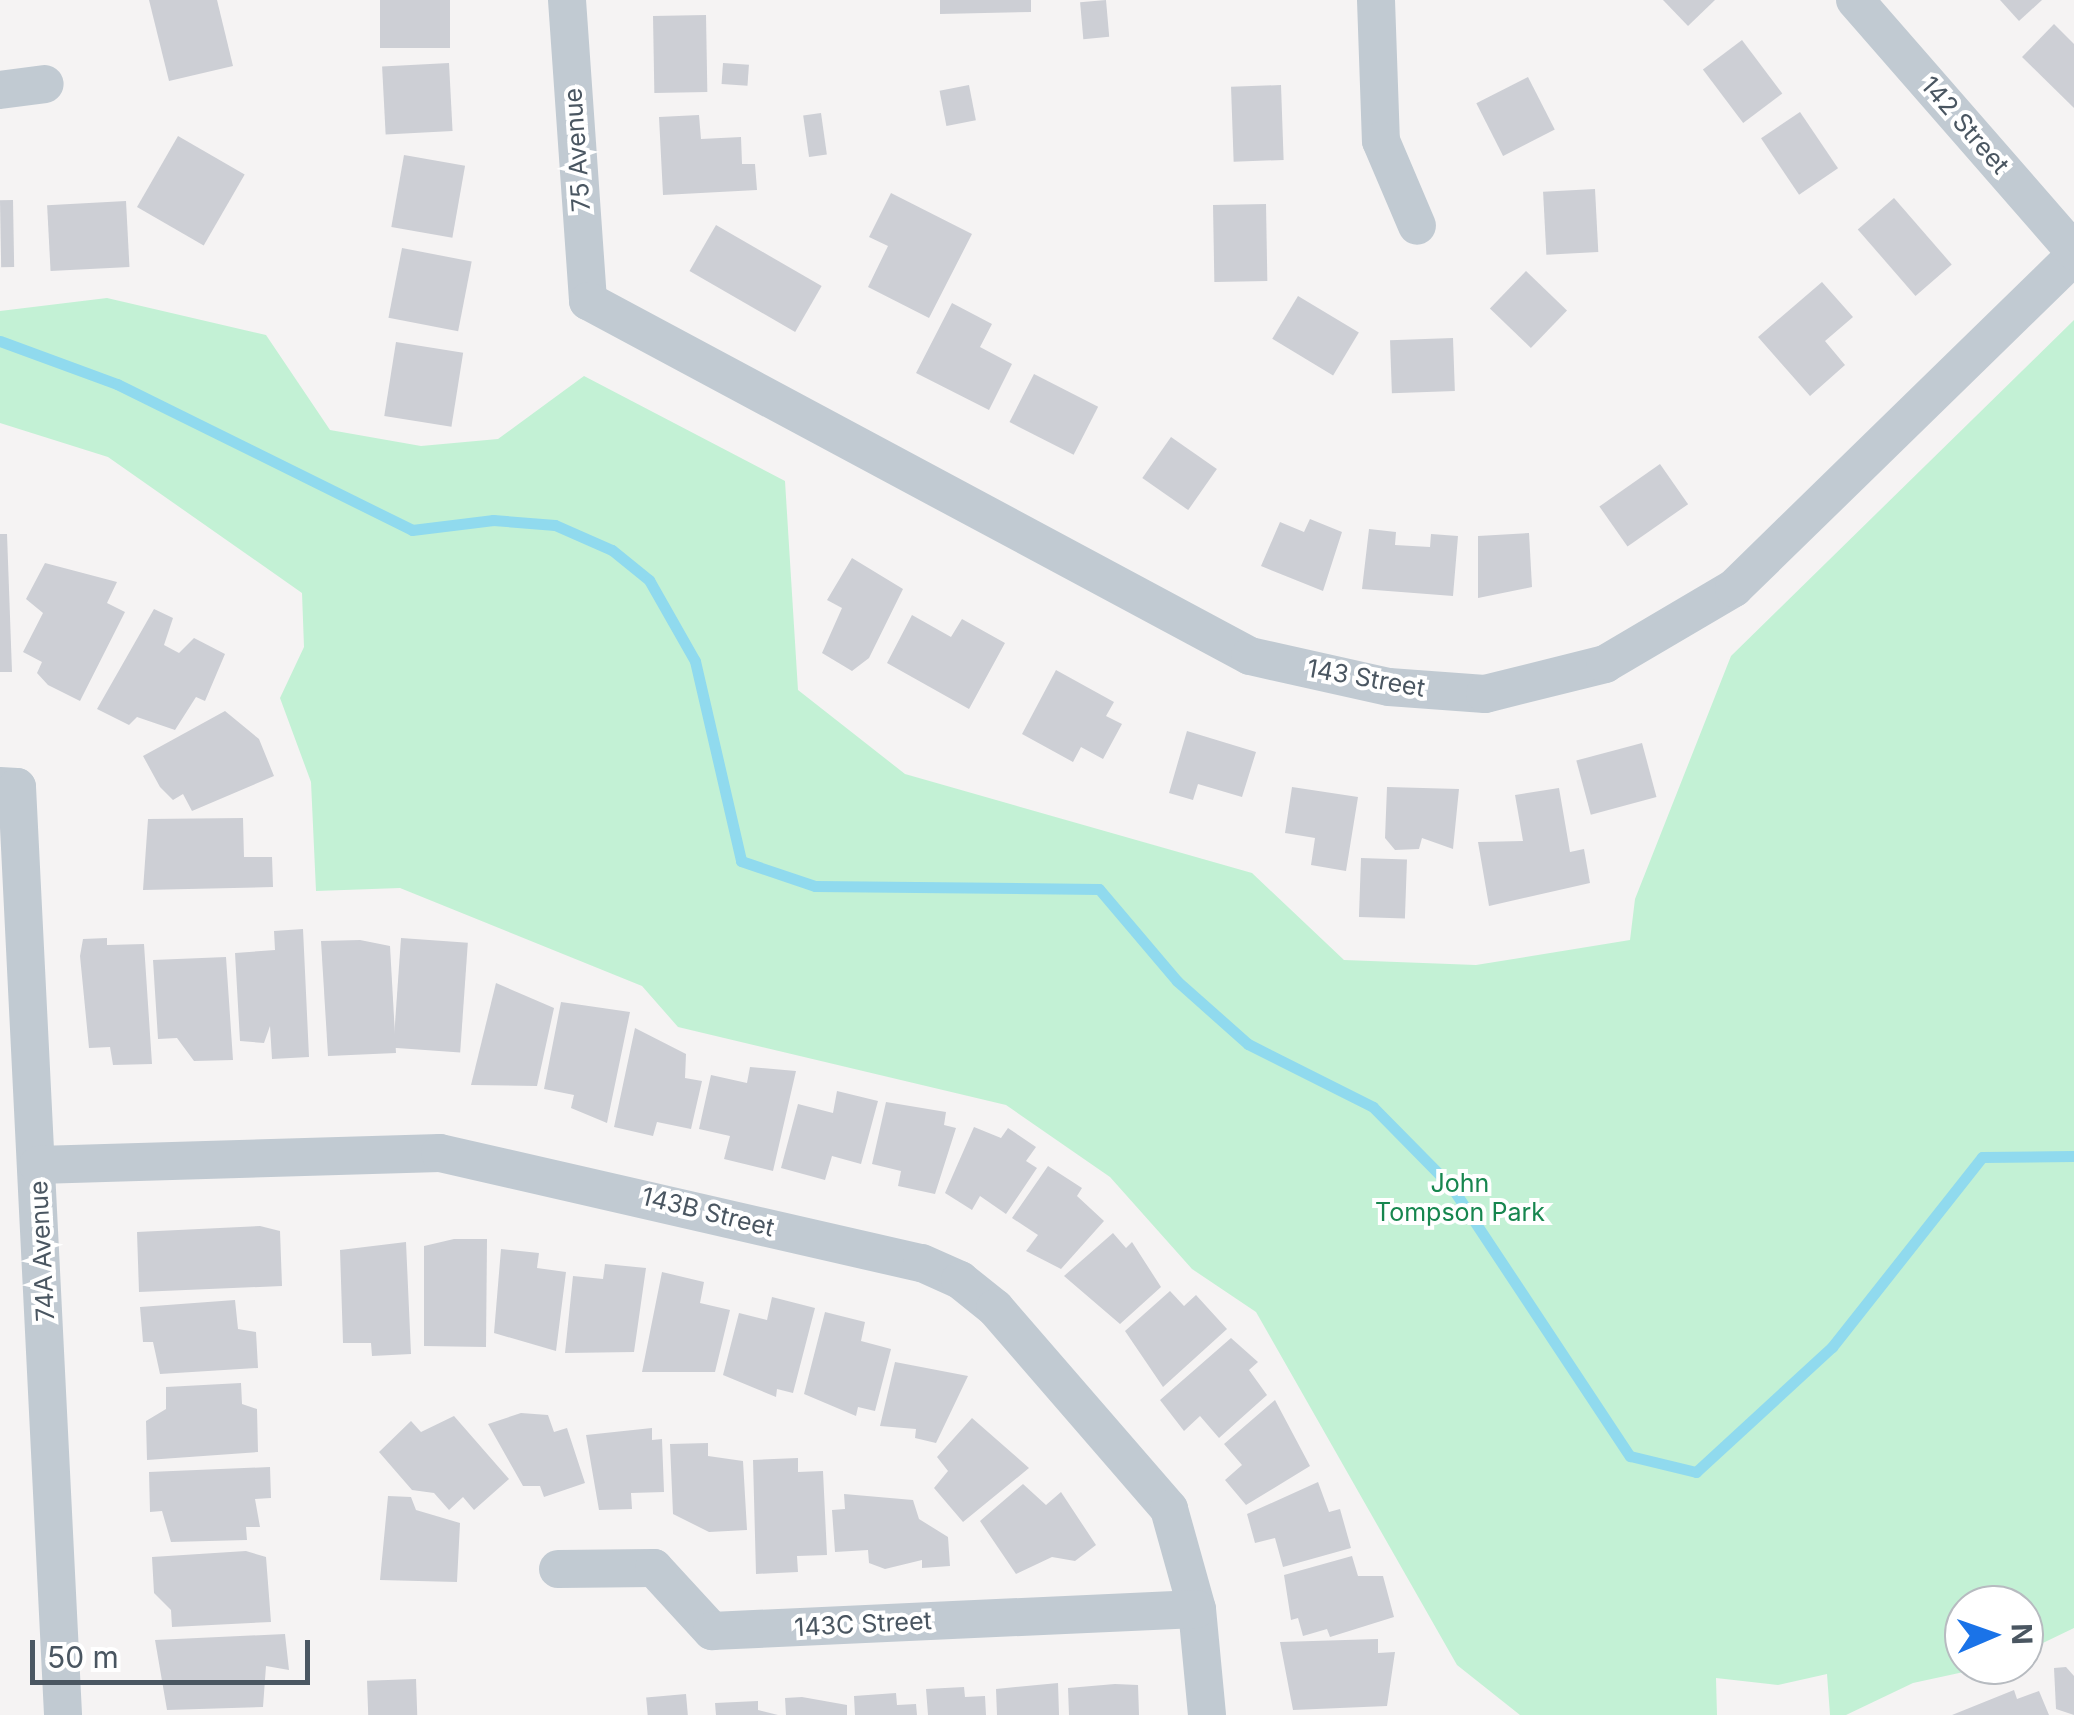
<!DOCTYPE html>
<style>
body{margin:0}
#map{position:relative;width:2074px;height:1715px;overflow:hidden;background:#f5f3f3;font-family:Inter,sans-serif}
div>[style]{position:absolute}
.green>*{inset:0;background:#c3f1d5}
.stream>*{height:11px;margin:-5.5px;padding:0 5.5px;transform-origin:5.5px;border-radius:5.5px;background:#90daee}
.building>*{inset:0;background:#cdcfd5;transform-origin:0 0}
.minor>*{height:38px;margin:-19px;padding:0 19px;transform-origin:19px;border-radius:19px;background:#c1cad2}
span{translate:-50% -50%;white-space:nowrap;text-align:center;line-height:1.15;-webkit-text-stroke:8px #fff;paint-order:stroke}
.street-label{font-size:25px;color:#4a5661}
.park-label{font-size:25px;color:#17864f}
.north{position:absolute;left:1944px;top:1585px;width:100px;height:100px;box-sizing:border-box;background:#fff;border:2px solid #b7bbc0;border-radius:50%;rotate:88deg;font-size:28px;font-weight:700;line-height:40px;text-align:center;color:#4a5661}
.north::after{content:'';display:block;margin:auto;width:35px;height:45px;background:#1a73e8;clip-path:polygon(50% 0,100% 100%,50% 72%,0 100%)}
.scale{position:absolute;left:30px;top:1640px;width:280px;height:45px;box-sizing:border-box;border:5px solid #4a5661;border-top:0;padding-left:12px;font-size:30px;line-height:35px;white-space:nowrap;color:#4a5661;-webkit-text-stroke:8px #fff;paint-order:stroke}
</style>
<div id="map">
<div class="green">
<div style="clip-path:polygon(107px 298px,266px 335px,330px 430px,421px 446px,498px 439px,584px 376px,785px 481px,798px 690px,905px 774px,1252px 873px,1344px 960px,1476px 965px,1630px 940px,1635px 899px,1731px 656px,2074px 320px,2074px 1628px,2024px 1652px,2024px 1605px,1964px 1605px,1964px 1665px,1996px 1665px,1913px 1683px,1846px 1715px,1830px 1715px,1827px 1674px,1778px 1685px,1716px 1678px,1717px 1715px,1520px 1715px,1457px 1665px,1256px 1312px,1192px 1269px,1110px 1177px,1006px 1105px,678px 1027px,642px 986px,400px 888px,316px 891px,311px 782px,280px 698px,304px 647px,302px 593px,108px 457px,0 423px,0 311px)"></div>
</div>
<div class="stream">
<div style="left:0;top:341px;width:125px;rotate:20.2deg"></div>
<div style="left:117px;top:384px;width:329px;rotate:26.3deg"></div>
<div style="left:412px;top:530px;width:82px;rotate:-7deg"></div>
<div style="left:493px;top:520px;width:62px;rotate:4.6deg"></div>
<div style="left:555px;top:525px;width:62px;rotate:23.7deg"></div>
<div style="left:612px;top:550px;width:48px;rotate:39deg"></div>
<div style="left:649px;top:580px;width:93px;rotate:60.4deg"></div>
<div style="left:695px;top:661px;width:205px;rotate:77deg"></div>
<div style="left:741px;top:861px;width:78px;rotate:18.7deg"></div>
<div style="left:815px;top:886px;width:284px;rotate:0.6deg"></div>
<div style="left:1099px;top:889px;width:121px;rotate:49.7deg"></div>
<div style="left:1177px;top:981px;width:95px;rotate:41.6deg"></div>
<div style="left:1248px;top:1044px;width:140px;rotate:26.7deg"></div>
<div style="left:1373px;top:1107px;width:111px;rotate:45.4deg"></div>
<div style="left:1451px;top:1186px;width:324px;rotate:56.5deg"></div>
<div style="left:1630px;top:1456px;width:68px;rotate:13.6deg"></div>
<div style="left:1696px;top:1472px;width:185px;rotate:-42.6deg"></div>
<div style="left:1832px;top:1347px;width:242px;rotate:-51.7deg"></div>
<div style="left:1982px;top:1157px;width:92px;rotate:-0.6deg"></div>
</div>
<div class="building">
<div style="clip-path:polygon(149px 0,217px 0,233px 66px,169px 81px)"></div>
<div style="left:380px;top:0;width:70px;height:48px"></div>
<div style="clip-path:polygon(940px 0,1031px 0,1031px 12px,940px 14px)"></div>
<div style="left:1106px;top:0;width:37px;height:26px;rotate:85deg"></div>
<div style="clip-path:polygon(1663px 0,1715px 0,1688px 26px)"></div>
<div style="clip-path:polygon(2000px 0,2042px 0,2019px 21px)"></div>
<div style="left:706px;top:15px;width:77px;height:53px;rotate:89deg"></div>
<div style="clip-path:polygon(2054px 24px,2074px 44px,2074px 108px,2022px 57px)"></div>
<div style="left:1742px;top:40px;width:67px;height:49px;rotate:53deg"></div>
<div style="left:449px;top:63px;width:68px;height:67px;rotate:87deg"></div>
<div style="left:723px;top:63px;width:26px;height:21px;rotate:4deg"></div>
<div style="left:1528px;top:77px;width:59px;height:58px;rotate:63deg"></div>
<div style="left:969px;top:85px;width:36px;height:30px;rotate:79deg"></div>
<div style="left:1281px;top:85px;width:75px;height:50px;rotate:88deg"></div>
<div style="left:1800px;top:112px;width:68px;height:47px;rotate:56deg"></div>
<div style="left:821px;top:113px;width:42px;height:18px;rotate:82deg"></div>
<div style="clip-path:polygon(699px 115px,701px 139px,741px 137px,742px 164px,755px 164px,757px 190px,663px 195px,659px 117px)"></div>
<div style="left:178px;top:136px;width:77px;height:82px;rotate:30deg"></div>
<div style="left:404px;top:155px;width:62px;height:73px;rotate:10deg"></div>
<div style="left:1595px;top:189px;width:63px;height:52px;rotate:87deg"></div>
<div style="clip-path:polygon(891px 193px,972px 234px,929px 318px,868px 287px,888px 246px,869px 237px)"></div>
<div style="left:1894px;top:198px;width:88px;height:48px;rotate:49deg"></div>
<div style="left:13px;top:200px;width:67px;height:13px;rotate:89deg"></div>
<div style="left:126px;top:201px;width:66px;height:79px;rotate:87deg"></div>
<div style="left:1266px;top:204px;width:77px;height:53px;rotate:89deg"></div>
<div style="left:716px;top:225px;width:122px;height:53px;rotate:30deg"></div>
<div style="left:402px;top:248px;width:71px;height:71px;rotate:11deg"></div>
<div style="left:1526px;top:271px;width:57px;height:52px;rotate:44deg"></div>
<div style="clip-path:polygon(1822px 282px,1853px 317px,1825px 341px,1845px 365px,1810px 396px,1758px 337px)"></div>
<div style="left:1298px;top:296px;width:71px;height:50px;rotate:31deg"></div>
<div style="clip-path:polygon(952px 303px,992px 324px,980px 347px,1012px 364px,989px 410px,916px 373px)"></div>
<div style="left:1453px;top:338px;width:53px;height:63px;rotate:88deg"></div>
<div style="left:396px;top:342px;width:68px;height:75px;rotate:9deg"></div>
<div style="left:1034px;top:374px;width:72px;height:54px;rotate:27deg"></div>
<div style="left:1171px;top:437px;width:56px;height:50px;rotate:35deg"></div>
<div style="left:1660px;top:464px;width:49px;height:74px;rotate:55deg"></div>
<div style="clip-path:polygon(1310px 519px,1342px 532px,1323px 591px,1261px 566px,1280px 522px,1304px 532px)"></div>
<div style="clip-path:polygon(1369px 529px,1396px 532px,1395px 545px,1430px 547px,1431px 534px,1458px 536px,1453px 596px,1362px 589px)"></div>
<div style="clip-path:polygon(1529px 533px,1532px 587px,1478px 598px,1478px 536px)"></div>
<div style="clip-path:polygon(0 534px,7px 534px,12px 672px,0 672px)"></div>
<div style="clip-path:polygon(852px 558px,903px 589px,869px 658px,852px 671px,822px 653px,842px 608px,827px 600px)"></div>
<div style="clip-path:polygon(45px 563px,117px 582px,107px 603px,125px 612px,80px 701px,48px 685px,37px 673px,42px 662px,23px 652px,43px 613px,26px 599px)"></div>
<div style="clip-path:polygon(154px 609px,173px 618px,164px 645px,179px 653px,194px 638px,225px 654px,205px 701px,196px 697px,175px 730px,137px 717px,129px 725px,97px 709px)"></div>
<div style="clip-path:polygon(912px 615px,951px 637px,962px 619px,1005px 643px,969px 709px,887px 663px)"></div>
<div style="clip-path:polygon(1056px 670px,1114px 702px,1106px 716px,1122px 724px,1103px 759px,1081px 747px,1073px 762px,1022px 734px)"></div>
<div style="clip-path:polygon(225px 711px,259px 739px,274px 776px,192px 811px,183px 794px,173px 800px,160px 787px,143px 756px)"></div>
<div style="clip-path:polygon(1187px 731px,1256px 752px,1242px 797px,1198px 784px,1193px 800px,1169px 793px)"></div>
<div style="left:1642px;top:743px;width:56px;height:68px;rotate:75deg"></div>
<div style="clip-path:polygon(1292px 787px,1358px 797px,1346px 871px,1311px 865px,1315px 838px,1285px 833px)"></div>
<div style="clip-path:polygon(1387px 787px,1459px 789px,1453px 849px,1422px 838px,1419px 849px,1395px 850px,1385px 838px)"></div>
<div style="clip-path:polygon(1559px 788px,1570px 852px,1584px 849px,1590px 883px,1489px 906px,1478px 842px,1523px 841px,1515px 795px)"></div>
<div style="clip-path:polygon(243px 818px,244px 857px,272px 857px,273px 887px,143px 890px,148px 819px)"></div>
<div style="left:1361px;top:858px;width:46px;height:59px;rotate:2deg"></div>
<div style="clip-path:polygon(303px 929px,309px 1057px,272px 1059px,270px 1026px,264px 1043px,240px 1041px,235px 953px,275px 950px,274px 931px)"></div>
<div style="clip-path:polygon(107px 938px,107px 945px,144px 944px,152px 1064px,113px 1065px,110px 1047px,89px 1048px,80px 956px,83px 939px)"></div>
<div style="left:401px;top:938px;width:67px;height:110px;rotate:4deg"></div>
<div style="clip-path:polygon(360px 940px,390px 946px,396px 1053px,328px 1056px,321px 941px)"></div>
<div style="clip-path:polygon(226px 957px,233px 1060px,194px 1061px,177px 1038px,158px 1039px,153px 960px)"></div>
<div style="clip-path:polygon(496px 983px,554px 1008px,537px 1086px,471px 1085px)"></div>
<div style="clip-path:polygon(561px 1002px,630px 1012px,607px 1123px,571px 1108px,574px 1095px,544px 1089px)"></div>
<div style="clip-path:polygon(635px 1028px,686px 1054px,685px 1078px,702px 1081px,691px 1129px,657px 1122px,653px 1136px,614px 1127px)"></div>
<div style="clip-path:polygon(750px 1067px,796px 1071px,773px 1171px,724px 1159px,730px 1136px,699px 1129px,711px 1075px,747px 1083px)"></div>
<div style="clip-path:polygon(837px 1091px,878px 1101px,861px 1164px,832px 1156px,825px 1180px,781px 1168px,798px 1104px,833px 1113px)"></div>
<div style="clip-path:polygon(886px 1102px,946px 1112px,944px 1125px,956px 1128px,935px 1194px,898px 1186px,901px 1171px,872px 1164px)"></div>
<div style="clip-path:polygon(974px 1127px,1001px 1138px,1008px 1128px,1036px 1147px,1026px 1161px,1037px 1168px,1006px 1214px,980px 1196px,972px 1210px,945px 1193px)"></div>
<div style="clip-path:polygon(1048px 1166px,1082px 1188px,1077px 1196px,1104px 1221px,1061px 1269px,1026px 1251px,1038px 1235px,1012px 1218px)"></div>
<div style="clip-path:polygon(260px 1226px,280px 1231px,282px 1286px,139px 1292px,137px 1232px)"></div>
<div style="clip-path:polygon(1113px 1233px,1126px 1248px,1132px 1242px,1161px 1287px,1120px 1324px,1064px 1276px)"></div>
<div style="clip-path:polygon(454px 1239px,487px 1239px,486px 1347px,424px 1346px,424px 1246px)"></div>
<div style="clip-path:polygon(406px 1242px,411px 1354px,372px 1356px,371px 1343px,343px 1343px,340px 1250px)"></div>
<div style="clip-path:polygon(501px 1249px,539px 1253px,537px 1268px,566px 1272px,556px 1351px,494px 1333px)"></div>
<div style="clip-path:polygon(605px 1264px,646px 1268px,634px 1352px,565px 1353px,573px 1276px,603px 1279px)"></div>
<div style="clip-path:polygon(662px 1272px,704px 1282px,700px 1303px,730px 1310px,715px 1372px,642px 1372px)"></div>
<div style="clip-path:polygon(1170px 1291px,1184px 1306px,1196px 1295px,1227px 1329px,1163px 1387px,1125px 1331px)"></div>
<div style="clip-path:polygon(772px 1297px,815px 1308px,793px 1393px,777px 1389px,776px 1397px,723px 1375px,739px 1313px,767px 1320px)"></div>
<div style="clip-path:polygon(235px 1300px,238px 1329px,256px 1332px,258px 1368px,160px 1374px,153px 1342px,143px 1342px,140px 1307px)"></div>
<div style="clip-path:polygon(825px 1312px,865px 1322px,861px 1341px,891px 1349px,875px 1411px,858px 1407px,856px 1416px,804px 1394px)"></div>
<div style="clip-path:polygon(1231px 1338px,1258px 1362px,1249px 1370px,1267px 1395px,1219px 1438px,1200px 1416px,1184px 1431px,1160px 1400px)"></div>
<div style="clip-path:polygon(895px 1362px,968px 1376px,936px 1443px,915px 1438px,916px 1429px,880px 1426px)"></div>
<div style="clip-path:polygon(241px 1383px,242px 1404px,257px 1409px,258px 1452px,147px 1460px,146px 1421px,166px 1409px,166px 1387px)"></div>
<div style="clip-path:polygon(1275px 1400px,1310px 1466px,1246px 1505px,1225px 1480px,1242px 1465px,1224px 1444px)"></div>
<div style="clip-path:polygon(521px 1413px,548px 1415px,554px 1432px,567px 1428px,585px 1483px,544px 1497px,540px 1486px,523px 1486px,488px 1424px)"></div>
<div style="clip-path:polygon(454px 1416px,509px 1479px,474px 1510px,463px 1497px,449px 1510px,434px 1493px,412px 1490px,379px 1452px,411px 1421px,421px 1432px)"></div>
<div style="clip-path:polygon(972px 1418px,1029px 1468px,963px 1522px,934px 1488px,948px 1471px,937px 1457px)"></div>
<div style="clip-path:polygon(652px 1428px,652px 1440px,662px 1439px,664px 1492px,631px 1493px,632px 1509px,599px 1510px,586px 1435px)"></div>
<div style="clip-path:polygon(708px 1443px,708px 1456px,743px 1461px,747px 1530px,709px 1532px,673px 1514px,670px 1444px)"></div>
<div style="clip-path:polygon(798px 1458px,798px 1472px,823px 1471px,827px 1555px,797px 1556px,798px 1572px,756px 1574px,753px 1460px)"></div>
<div style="clip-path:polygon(270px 1467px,271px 1498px,255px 1499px,260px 1527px,246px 1527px,247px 1540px,171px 1542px,162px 1511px,150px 1512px,149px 1472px)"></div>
<div style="clip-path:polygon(1318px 1482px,1329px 1512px,1340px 1509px,1351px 1548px,1283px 1567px,1275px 1538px,1255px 1543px,1247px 1514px)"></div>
<div style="clip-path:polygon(1023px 1484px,1046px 1505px,1061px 1492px,1096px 1545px,1075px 1561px,1052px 1557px,1016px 1574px,980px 1521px)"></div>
<div style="clip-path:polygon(844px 1494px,913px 1500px,919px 1519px,948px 1537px,950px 1566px,922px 1568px,922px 1560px,885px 1569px,869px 1563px,868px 1550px,835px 1552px,832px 1510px,845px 1509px)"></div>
<div style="clip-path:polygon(388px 1496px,411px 1497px,416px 1510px,460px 1523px,457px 1582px,380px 1580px)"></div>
<div style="clip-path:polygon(246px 1551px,266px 1557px,271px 1622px,172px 1627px,171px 1610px,154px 1593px,152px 1557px)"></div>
<div style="clip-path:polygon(1352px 1556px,1358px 1576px,1383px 1576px,1394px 1617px,1330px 1637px,1327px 1629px,1303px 1636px,1298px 1618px,1291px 1620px,1284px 1575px)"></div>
<div style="clip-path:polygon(285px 1634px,289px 1670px,266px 1666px,263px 1707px,167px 1710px,155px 1640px)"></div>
<div style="clip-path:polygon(1378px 1639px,1378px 1653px,1395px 1652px,1387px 1706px,1293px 1710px,1280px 1642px)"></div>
<div style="clip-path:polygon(2066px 1667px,2074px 1676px,2074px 1715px,2056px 1709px,2054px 1668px)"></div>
<div style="left:416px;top:1679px;width:36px;height:49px;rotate:88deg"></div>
<div style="clip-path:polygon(1058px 1683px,1059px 1715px,997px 1715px,996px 1689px)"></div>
<div style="clip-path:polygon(1115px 1684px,1138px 1685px,1139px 1715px,1069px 1715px,1068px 1688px)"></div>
<div style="clip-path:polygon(964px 1687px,965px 1697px,985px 1696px,986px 1715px,928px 1715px,926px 1689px)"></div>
<div style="clip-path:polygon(2014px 1690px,2017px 1699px,2039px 1691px,2049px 1715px,1952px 1715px)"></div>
<div style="clip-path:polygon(896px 1693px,897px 1705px,916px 1704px,917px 1715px,855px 1715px,854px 1696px)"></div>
<div style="left:686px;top:1694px;width:21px;height:40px;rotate:85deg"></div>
<div style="clip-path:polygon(802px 1697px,847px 1705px,847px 1715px,786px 1715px,785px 1698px)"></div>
<div style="clip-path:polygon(758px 1701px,758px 1710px,778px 1715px,716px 1715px,715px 1703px)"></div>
</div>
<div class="minor">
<div style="left:567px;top:0;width:302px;rotate:86deg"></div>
<div style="left:588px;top:301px;width:751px;rotate:28.2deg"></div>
<div style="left:1250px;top:656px;width:142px;rotate:12.6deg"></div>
<div style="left:1389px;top:687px;width:96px;rotate:4.2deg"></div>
<div style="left:1485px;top:694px;width:124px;rotate:-14deg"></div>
<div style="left:1605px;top:664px;width:150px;rotate:-30.5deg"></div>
<div style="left:1734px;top:588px;width:475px;rotate:-44.3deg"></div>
<div style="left:1376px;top:0;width:141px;rotate:88deg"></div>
<div style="left:1381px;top:141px;width:92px;rotate:67deg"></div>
<div style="left:1855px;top:0;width:333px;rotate:48.9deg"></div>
<div style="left:0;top:90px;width:45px;rotate:-7.6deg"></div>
<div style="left:0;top:786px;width:17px;rotate:3deg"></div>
<div style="left:17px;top:787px;width:929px;rotate:87.16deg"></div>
<div style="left:38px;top:1165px;width:402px;rotate:-1.7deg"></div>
<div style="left:440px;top:1153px;width:494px;rotate:12.9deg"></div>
<div style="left:922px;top:1263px;width:42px;rotate:24.1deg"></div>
<div style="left:960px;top:1280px;width:45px;rotate:38.7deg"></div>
<div style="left:995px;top:1308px;width:266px;rotate:49.1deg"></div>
<div style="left:1169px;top:1509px;width:104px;rotate:74.4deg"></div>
<div style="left:1197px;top:1609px;width:106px;rotate:84.6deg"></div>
<div style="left:558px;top:1569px;width:96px;rotate:-0.6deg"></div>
<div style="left:654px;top:1568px;width:86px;rotate:47.4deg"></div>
<div style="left:712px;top:1631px;width:485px;rotate:-2.6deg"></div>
</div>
<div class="street-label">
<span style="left:1965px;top:125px;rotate:49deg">142 Street</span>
<span style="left:577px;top:150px;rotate:-94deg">75 Avenue</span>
<span style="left:1366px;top:678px;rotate:10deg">143 Street</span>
<span style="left:708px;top:1212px;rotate:14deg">143B Street</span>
<span style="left:42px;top:1251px;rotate:-93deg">74A Avenue</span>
<span style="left:863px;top:1624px;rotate:-3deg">143C Street</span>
</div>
<div class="park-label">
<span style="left:1460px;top:1198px">John<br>Tompson Park</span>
</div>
<div class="north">N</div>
<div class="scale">50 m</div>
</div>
